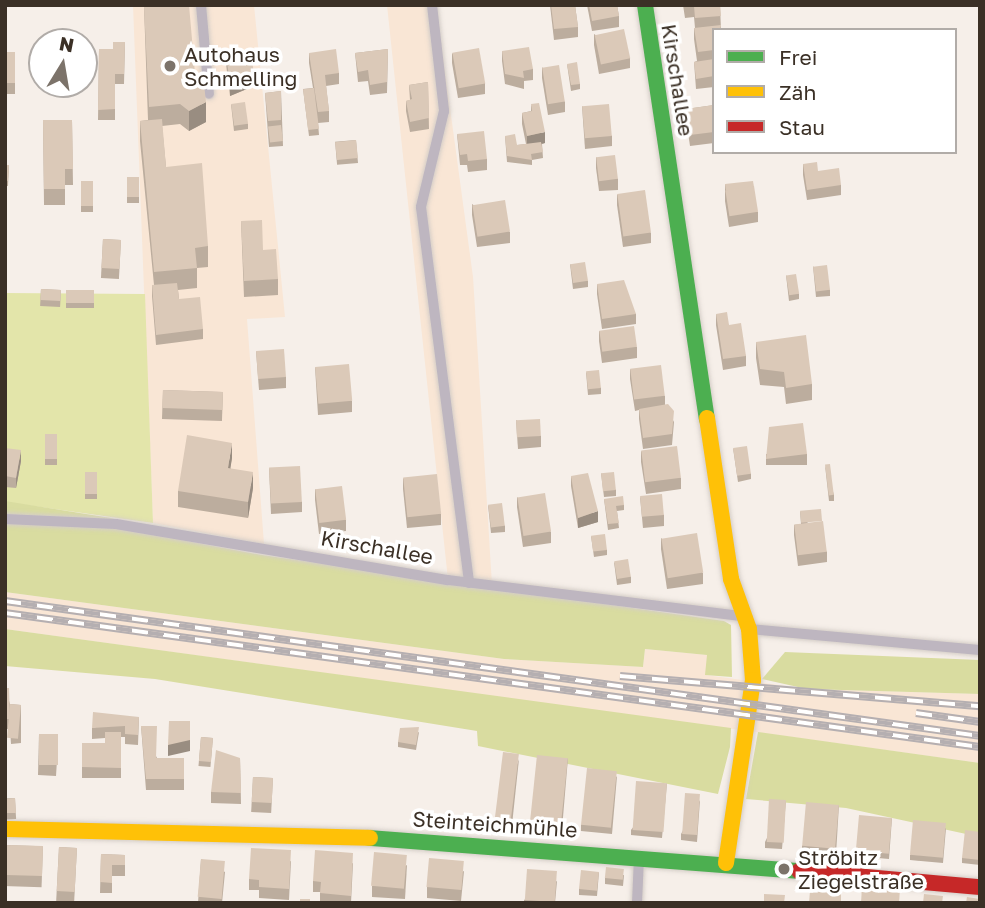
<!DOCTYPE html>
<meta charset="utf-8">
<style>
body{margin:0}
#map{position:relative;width:985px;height:908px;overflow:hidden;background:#f6efe9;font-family:"Golos Text",sans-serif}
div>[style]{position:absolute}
.built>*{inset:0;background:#f9e6d5}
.green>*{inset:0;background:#e3e5aa}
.forest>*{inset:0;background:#d9dca0}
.roads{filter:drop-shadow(0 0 2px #d4cdc7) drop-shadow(0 0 2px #d4cdc7)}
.lane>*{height:10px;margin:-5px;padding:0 5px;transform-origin:5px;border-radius:5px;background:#beb6c0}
.fast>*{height:16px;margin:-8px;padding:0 8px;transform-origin:8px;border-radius:8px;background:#4caf50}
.slow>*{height:16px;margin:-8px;padding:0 8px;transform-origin:8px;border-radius:8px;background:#ffc107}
.jam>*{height:16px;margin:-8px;padding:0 8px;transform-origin:8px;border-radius:8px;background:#c62828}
.rail>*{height:8px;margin-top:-4px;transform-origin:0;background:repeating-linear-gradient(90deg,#fff 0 16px,#b5afb1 0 32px);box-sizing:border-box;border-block:2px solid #b5afb1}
.wall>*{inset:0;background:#bcad9e;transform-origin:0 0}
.shaded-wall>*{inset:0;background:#998d81}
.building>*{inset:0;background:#dbc9b8;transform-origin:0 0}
.dots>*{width:19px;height:19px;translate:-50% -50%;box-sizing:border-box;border:4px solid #fff;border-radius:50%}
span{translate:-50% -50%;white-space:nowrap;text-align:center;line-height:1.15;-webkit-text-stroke:7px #fff;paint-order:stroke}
.poi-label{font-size:21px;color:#3b3026}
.left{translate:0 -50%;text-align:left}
.street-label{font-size:21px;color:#3b3026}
.frame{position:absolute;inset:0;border:7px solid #3b3026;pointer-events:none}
.legend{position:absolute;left:712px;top:28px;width:245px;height:126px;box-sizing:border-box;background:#fff;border:2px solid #b1aca8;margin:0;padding:9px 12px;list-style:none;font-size:21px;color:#3b3026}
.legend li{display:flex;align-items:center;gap:14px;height:35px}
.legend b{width:35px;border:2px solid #b1aca8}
.north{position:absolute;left:28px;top:28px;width:70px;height:70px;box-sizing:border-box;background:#fff;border:2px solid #b1aca8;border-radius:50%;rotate:11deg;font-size:19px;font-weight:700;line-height:28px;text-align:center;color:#3b3026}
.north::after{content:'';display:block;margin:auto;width:24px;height:32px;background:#7c736a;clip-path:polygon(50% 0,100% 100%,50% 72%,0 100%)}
</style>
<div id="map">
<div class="built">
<div style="clip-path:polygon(133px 5px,254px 5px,285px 317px,247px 319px,264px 544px,153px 523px)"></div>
<div style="clip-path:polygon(387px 5px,436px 5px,473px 277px,492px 585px,448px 580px)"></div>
<div style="clip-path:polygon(5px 592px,504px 659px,643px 667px,645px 649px,708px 655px,706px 675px,807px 689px,980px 694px,980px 763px,5px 629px)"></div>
</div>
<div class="green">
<div style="clip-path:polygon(5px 293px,145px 294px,153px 523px,5px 502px)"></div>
</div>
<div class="forest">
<div style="clip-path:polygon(5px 501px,111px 518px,166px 537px,262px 555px,724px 621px,731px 625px,732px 677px,705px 675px,707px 655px,645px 649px,643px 667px,504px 659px,5px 592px)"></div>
<div style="clip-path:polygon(5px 629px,731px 728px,730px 747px,718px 794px,478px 746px,477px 731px,155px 679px,5px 666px)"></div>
<div style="clip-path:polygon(785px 652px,980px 660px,980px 694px,807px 689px,762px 679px)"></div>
<div style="clip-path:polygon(758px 732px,980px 763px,980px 837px,846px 808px,746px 799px)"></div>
</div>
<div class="roads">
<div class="lane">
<div style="left:201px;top:5px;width:89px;rotate:84.9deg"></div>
<div style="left:432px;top:5px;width:107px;rotate:83.5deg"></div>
<div style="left:444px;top:111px;width:99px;rotate:103.5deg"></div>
<div style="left:421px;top:207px;width:379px;rotate:82.7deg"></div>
<div style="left:5px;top:519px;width:111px;rotate:2.6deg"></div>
<div style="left:116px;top:524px;width:337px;rotate:9.6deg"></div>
<div style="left:448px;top:580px;width:296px;rotate:7deg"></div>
<div style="left:749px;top:629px;width:232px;rotate:5.2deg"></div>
<div style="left:637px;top:903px;width:45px;rotate:-87.5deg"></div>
</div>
<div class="fast">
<div style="left:645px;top:5px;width:418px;rotate:81.5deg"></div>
<div style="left:370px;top:838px;width:430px;rotate:4.4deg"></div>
</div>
<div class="slow">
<div style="left:707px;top:418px;width:163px;rotate:81.5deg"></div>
<div style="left:731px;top:579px;width:53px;rotate:70.2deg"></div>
<div style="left:749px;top:629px;width:51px;rotate:85.5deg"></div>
<div style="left:753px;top:680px;width:185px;rotate:98.4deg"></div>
<div style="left:5px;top:829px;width:365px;rotate:1.4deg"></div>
</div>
<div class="jam">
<div style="left:799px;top:871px;width:182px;rotate:5.1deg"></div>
</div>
</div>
<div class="rail">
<div style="left:5px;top:601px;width:984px;rotate:7.88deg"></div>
<div style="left:5px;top:613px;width:984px;rotate:7.83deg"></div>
<div style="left:620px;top:676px;width:361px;rotate:4.8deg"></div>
<div style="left:916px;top:713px;width:65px;rotate:8deg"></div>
</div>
<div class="wall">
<div style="clip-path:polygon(550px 5px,575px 5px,578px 27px,578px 37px,554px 40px)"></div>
<div style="clip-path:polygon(587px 5px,617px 5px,619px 16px,619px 27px,592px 31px)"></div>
<div style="clip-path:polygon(683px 5px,720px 5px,721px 30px,714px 30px,714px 87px,696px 89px,694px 62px,697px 61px,694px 39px,694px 28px,695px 28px,694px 17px,685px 18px)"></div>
<div style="clip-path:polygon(144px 7px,196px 85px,206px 122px,189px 131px,180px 124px,162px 126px,166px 167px,208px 246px,208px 267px,197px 268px,197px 288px,178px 290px,179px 299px,203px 329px,203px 339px,156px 345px,152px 296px,152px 285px,154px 285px,140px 141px,140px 121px,148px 120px)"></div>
<div style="clip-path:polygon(594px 34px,630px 58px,630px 68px,599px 74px,594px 45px)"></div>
<div style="clip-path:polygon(125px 42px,124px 84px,115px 84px,115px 120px,98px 120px,99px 49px,113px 49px)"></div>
<div style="clip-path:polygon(388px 49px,387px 93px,370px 95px,368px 81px,358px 82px,355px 53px)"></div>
<div style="clip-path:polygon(502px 51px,533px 69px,533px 80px,524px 81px,524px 89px,505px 84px,502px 61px)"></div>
<div style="left:5px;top:52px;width:10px;height:42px"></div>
<div style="clip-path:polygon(226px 53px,254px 86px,230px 96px,226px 64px)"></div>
<div style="clip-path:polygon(309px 53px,339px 73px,339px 84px,326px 86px,329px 111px,329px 122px,318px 123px,319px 135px,309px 136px,303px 89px,313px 88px,309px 63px)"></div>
<div style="clip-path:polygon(452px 53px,485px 83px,485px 94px,458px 98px,452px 63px)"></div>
<div style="clip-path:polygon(567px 64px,580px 84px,580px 89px,571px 91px)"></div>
<div style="clip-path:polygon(542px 67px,565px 102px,565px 112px,548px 115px,542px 78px)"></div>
<div style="clip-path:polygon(428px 82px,429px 129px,410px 132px,406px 111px,406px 101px,410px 100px,409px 85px)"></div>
<div style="clip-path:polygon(281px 91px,283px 146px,269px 147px,265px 93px)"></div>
<div style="clip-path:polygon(231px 104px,248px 124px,248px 129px,234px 131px)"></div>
<div style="clip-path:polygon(531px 104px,545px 143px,542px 144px,543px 158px,532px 160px,532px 165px,507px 162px,505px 136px,517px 145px,526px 144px,522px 124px,522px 113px,531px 111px)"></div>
<div style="clip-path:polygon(714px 105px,714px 143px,690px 146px,686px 119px,686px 109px)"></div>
<div style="clip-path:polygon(582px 106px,612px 136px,612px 146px,585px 149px)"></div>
<div style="clip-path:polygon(43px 120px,72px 120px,73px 185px,65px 185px,65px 205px,44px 205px)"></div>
<div style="clip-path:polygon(457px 134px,487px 159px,487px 170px,468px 172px,467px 165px,460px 165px)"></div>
<div style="left:356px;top:140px;width:23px;height:21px;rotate:85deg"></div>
<div style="clip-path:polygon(596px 157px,618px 179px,618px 190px,599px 191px,596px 168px)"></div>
<div style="clip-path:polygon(803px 164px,841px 185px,841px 195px,807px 200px,803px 175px)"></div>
<div style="clip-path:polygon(5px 165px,9px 165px,8px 186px,5px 186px)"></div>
<div style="left:127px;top:177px;width:12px;height:26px"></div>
<div style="left:81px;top:181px;width:12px;height:31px"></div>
<div style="clip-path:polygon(725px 184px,758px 212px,758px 222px,729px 227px,725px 201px)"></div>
<div style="clip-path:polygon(617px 194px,651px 233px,651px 243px,623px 247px,617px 205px)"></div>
<div style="clip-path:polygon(472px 204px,510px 232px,510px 243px,477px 247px,472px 215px)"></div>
<div style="clip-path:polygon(241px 221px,263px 250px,278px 279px,278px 295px,244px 297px)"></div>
<div style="left:103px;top:239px;width:18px;height:39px;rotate:3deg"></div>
<div style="clip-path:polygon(570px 264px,588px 281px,588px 287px,573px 289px)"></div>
<div style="clip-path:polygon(813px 266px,830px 290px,830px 296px,816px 297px)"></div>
<div style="clip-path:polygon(786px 275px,799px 294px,799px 299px,789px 301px)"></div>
<div style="clip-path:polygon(597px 284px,636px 314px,636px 324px,602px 329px,597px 294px)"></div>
<div style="left:41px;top:289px;width:20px;height:17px;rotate:3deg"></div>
<div style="left:66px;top:290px;width:28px;height:18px"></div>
<div style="clip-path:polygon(716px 314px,729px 325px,746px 356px,746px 366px,723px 370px,716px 325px)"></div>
<div style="clip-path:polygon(599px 331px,637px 347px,637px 358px,602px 363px,599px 341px)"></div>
<div style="clip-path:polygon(756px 342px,812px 384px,812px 400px,786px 404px,784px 387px,760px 385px,756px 358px)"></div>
<div style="clip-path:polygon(256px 351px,286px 377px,286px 388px,259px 390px)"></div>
<div style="clip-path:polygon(315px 367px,352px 401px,352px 412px,318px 415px)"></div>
<div style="clip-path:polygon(630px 369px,665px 396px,665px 405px,674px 422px,672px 445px,643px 449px,639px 419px,639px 410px,635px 411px,630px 379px)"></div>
<div style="clip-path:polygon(586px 372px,601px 388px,601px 394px,588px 395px)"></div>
<div style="left:163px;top:390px;width:60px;height:29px;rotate:2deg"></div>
<div style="clip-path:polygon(516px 420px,541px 436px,541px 447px,518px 449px)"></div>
<div style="left:45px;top:434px;width:12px;height:31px"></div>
<div style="clip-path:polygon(5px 448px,21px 461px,16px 488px,5px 487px)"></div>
<div style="clip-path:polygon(733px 448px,751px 474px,751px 479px,738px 482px)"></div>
<div style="clip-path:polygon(641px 451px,681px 478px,681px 489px,646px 494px,641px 462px)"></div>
<div style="left:807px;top:454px;width:11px;height:41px;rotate:90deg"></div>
<div style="clip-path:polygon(232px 458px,230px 468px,253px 488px,248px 518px,178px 507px,178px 491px)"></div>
<div style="clip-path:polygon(825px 465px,834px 495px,834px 501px,829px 501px)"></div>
<div style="clip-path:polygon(269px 468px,302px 502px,302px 512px,271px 514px)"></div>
<div style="left:85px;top:472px;width:12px;height:27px"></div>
<div style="clip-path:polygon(601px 473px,616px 490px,616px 496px,604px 497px)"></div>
<div style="clip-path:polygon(571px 476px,598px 522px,578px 528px,571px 486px)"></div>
<div style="clip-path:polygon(403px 478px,441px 514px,441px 525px,407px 528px,403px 489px)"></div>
<div style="clip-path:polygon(315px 489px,346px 520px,346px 531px,319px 534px,315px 500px)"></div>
<div style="clip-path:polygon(517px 497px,551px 532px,551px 543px,523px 547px,517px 507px)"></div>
<div style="clip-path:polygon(640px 497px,664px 515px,664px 526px,643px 528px)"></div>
<div style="clip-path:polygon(604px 499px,624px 505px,624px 510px,617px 511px,619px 528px,608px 530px)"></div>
<div style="clip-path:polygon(488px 505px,505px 526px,505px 532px,491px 533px)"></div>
<div style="clip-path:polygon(800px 511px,827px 552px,827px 562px,798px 566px,794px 535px,794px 525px,801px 524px)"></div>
<div style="clip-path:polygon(591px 536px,607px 550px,607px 555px,594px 557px)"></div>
<div style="clip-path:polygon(661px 538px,703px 573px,703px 584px,667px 589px,661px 549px)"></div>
<div style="clip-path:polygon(614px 562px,631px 577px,631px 583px,617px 585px)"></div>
<div style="clip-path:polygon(5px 688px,10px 704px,21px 705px,21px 743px,11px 744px,10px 728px,10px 729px,5px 729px)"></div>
<div style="clip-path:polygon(139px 717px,138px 745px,125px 744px,125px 737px,121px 737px,121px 778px,82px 778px,82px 743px,105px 743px,105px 738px,92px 739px,92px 728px)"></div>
<div style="clip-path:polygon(141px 726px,157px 758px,184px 758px,184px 790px,146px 790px)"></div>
<div style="clip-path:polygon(419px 732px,416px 750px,398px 747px,398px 742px)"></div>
<div style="clip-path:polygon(39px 734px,58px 745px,56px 776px,38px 775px)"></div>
<div style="left:201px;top:737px;width:12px;height:29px;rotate:5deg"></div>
<div style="clip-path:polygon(240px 758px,241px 804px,211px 803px,211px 792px)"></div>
<div style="clip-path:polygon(568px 758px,562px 829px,531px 826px,531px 821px)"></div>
<div style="clip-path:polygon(519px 759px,512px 825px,497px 823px,497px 818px)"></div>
<div style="clip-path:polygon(617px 776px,612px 834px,581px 831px,581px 825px)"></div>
<div style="left:253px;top:777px;width:20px;height:35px;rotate:3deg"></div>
<div style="clip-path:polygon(667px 783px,662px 838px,631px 835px,631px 830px)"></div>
<div style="left:15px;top:798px;width:21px;height:10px;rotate:87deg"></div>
<div style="clip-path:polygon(700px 800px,697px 842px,681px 840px,681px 834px)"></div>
<div style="clip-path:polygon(786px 800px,782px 849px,765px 848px,765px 842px)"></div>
<div style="clip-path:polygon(839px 805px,836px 854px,802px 851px,802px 846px)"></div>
<div style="clip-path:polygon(892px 818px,889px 859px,856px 856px,856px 851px)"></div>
<div style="clip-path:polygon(946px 828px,943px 863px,910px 860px,910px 855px)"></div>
<div style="clip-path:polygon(980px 832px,980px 865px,962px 863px,962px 858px)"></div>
<div style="left:5px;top:845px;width:38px;height:41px;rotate:2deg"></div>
<div style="left:59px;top:847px;width:18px;height:54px;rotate:3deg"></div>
<div style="clip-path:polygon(101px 854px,125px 855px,125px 876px,112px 876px,112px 893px,100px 893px)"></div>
<div style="clip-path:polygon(201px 859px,225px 872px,222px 903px,198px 903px)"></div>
<div style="clip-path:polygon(291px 861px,289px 900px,259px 898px,259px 890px,249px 890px,249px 879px)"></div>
<div style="clip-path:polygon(353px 863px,351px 903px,320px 903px,320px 892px,313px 892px,313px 881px)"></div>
<div style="clip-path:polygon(407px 865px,405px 899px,372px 897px,372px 886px)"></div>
<div style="clip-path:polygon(464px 871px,461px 901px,427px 898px,427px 887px)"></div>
<div style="clip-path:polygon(599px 872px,597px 896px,579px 895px,579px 889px)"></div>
<div style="clip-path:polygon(624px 875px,623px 886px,605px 884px,605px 878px)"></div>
<div style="clip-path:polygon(557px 881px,555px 903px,524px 903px,524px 900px)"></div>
</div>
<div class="shaded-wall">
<div style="clip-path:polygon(254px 76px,254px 86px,230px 96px,230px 85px)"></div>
<div style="clip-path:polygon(206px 102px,206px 122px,189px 131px,189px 111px)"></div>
<div style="clip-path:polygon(545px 132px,545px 143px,527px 147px,527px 136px)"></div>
<div style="clip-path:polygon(232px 443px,232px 458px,228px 484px,228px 468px)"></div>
<div style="clip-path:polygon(21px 450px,21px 461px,16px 488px,16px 478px)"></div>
<div style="clip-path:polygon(253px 472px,253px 488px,248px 518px,248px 502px)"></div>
<div style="clip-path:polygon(598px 511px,598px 522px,578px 528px,578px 518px)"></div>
<div style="clip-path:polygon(190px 721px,190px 751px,168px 756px,168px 745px)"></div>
</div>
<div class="building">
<div style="clip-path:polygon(146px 5px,189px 5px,196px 85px,204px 84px,206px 102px,189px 111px,180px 104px,149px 107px,144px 7px)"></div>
<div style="clip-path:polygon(551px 5px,575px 5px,578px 27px,554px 29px)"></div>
<div style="clip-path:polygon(589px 5px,617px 5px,619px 16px,592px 21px)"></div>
<div style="clip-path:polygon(684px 5px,720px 5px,721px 16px,695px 18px,694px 6px,685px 7px)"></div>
<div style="clip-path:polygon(721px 25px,720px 30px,714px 30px,714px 50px,698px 52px,694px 28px)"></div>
<div style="left:624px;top:29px;width:30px;height:30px;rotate:78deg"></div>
<div style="clip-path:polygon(113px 42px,125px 42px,124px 74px,115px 74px,115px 109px,98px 110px,99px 49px,113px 49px)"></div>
<div style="clip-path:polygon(529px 47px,533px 69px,523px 71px,524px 78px,505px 74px,502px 51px)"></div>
<div style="left:479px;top:48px;width:36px;height:27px;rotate:80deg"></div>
<div style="clip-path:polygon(336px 49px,339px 73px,325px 75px,329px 111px,318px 112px,309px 53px)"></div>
<div style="clip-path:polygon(388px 49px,387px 82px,370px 85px,368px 70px,358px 72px,355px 53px)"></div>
<div style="clip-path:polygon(251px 51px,254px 76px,230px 85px,226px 53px)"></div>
<div style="left:5px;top:52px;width:10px;height:31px"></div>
<div style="clip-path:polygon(714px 59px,714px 76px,696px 79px,694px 62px)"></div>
<div style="clip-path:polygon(577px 62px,580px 84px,571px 85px,567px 64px)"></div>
<div style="left:559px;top:65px;width:37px;height:17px;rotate:81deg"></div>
<div style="clip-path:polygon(428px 82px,429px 118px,410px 122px,406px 101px,412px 99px,409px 85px)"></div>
<div style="left:314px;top:88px;width:41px;height:11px;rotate:83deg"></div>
<div style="clip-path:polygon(281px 91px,281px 120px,268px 121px,265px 93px)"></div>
<div style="left:245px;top:102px;width:22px;height:14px;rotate:82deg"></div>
<div style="clip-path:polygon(539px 103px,545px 132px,527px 136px,522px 113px,532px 111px,531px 104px)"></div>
<div style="left:609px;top:104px;width:32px;height:27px;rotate:85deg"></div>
<div style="clip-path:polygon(714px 105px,714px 132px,690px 135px,686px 109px)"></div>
<div style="clip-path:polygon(162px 119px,166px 167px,202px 163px,208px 246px,195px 248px,197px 268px,154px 272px,140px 121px)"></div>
<div style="clip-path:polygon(43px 120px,72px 120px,73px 169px,65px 169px,65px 189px,44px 189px)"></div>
<div style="left:281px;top:125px;width:16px;height:13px;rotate:83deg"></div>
<div style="clip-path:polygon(484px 131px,487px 159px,468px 161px,467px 154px,460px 155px,457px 134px)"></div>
<div style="clip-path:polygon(515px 134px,517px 145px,541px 142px,543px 152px,531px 154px,532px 160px,507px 156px,505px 136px)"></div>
<div style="left:356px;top:140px;width:18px;height:21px;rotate:84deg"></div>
<div style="left:615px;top:155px;width:24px;height:19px;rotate:83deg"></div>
<div style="clip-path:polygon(817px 162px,818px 171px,839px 168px,841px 185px,807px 190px,803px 164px)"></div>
<div style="clip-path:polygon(5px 165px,9px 165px,8px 181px,5px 180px)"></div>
<div style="left:127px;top:177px;width:12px;height:20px"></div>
<div style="left:81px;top:181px;width:12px;height:25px"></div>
<div style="clip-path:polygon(753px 181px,754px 187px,726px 191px,725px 184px)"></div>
<div style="left:754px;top:186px;width:26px;height:29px;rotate:81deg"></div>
<div style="left:645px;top:190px;width:43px;height:28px;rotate:82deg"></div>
<div style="left:505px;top:200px;width:32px;height:33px;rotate:81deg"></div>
<div style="clip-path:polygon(262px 220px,263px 250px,276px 249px,278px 279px,244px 281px,241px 221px)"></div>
<div style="left:103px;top:239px;width:18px;height:29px;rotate:3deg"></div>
<div style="left:585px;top:262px;width:19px;height:15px;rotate:81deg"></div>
<div style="left:827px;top:265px;width:25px;height:14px;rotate:83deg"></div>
<div style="left:796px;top:274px;width:20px;height:10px;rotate:81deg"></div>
<div style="clip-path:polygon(624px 280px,636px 314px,602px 319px,597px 284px)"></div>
<div style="clip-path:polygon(177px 283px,179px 299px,200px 297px,203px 329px,156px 335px,152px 285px)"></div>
<div style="left:41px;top:289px;width:20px;height:11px;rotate:3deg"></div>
<div style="left:66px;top:290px;width:28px;height:13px"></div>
<div style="clip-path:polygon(727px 312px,729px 325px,741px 323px,746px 356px,723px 359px,716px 314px)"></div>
<div style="left:634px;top:326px;width:21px;height:35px;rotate:82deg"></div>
<div style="clip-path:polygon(806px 335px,812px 384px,786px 388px,784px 372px,760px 369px,756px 342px)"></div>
<div style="left:284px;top:349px;width:28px;height:28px;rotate:86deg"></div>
<div style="left:349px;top:364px;width:37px;height:34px;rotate:85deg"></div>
<div style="left:661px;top:365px;width:31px;height:31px;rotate:83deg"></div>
<div style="left:599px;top:370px;width:18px;height:13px;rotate:84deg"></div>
<div style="left:163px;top:390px;width:60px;height:18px;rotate:2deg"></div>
<div style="clip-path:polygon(668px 404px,674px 411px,672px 434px,643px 438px,639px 409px)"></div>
<div style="left:540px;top:419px;width:17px;height:24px;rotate:87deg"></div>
<div style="clip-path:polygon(803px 423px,807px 454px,766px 459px,769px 427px)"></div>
<div style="left:45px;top:434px;width:12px;height:25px"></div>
<div style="clip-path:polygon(187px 435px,232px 443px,228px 468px,253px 472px,248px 502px,178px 491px)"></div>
<div style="left:677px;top:446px;width:32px;height:36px;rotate:83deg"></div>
<div style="left:747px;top:446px;width:28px;height:14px;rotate:82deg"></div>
<div style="clip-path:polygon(5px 448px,21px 450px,16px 478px,5px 476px)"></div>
<div style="left:830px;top:464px;width:31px;height:5px;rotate:83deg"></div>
<div style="left:300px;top:466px;width:36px;height:31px;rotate:87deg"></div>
<div style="left:85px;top:472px;width:12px;height:22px"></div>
<div style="left:614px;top:472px;width:18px;height:13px;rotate:84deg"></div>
<div style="clip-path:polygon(588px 473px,598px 511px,578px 518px,571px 476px)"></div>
<div style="left:437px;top:474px;width:40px;height:34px;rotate:84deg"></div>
<div style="left:342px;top:486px;width:34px;height:27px;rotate:83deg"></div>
<div style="left:545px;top:493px;width:39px;height:28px;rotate:81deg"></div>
<div style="left:662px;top:494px;width:21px;height:22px;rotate:85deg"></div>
<div style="clip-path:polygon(623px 496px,624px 505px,616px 506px,619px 523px,608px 524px,604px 499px)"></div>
<div style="left:502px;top:503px;width:23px;height:14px;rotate:83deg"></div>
<div style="left:821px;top:509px;width:12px;height:21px;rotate:85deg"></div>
<div style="left:823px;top:521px;width:31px;height:29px;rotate:83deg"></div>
<div style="left:697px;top:533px;width:40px;height:36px;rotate:81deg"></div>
<div style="left:605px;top:534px;width:16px;height:14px;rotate:83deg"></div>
<div style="left:628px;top:559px;width:18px;height:14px;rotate:81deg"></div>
<div style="clip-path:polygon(5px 688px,9px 688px,10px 719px,5px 719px)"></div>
<div style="left:10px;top:704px;width:11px;height:34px;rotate:5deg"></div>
<div style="clip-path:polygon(93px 712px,139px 717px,138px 735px,125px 734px,125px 726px,92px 728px)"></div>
<div style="clip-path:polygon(169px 721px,190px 721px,190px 740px,168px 745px)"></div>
<div style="clip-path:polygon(141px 726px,157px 726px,156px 758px,184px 758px,184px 779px,146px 779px)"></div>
<div style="clip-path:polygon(419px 727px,416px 745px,398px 742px,400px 728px)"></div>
<div style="clip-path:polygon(105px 732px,121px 732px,121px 768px,82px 767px,82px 743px,105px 743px)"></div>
<div style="left:39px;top:734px;width:19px;height:31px"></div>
<div style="left:201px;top:737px;width:12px;height:24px;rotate:5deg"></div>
<div style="clip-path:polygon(216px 750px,240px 758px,241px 793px,211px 792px)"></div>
<div style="left:503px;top:752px;width:16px;height:66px;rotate:7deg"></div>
<div style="left:537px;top:755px;width:31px;height:66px;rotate:6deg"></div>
<div style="left:587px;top:768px;width:30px;height:57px;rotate:6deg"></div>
<div style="left:253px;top:777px;width:20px;height:25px;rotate:3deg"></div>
<div style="left:636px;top:781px;width:31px;height:49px;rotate:4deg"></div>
<div style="left:685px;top:793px;width:15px;height:41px;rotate:4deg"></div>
<div style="clip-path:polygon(15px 798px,16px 813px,5px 813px,5px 799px)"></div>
<div style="left:769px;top:799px;width:17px;height:43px;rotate:3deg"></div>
<div style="left:806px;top:802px;width:33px;height:44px;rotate:5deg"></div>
<div style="left:859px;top:815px;width:33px;height:36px;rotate:5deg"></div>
<div style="left:913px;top:820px;width:33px;height:35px;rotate:5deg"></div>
<div style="clip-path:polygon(965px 830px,980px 832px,980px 860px,962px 858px)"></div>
<div style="clip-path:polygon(5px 845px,43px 846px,42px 876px,6px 875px,5px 903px)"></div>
<div style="left:59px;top:847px;width:18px;height:44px;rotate:3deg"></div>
<div style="clip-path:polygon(251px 848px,291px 850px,289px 889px,259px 887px,259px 880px,249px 879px)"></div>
<div style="clip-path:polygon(315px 850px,353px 853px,351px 896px,320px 893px,321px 882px,313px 881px)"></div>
<div style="left:374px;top:852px;width:33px;height:34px;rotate:5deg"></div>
<div style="clip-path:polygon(101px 854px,125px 855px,125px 865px,112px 865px,112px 883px,100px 882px)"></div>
<div style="left:429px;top:858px;width:35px;height:29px;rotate:5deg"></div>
<div style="left:201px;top:859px;width:24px;height:38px;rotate:5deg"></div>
<div style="left:606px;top:867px;width:18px;height:11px;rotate:6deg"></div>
<div style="left:527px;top:869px;width:30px;height:31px;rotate:4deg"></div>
<div style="left:581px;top:870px;width:18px;height:19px;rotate:6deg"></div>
<div style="clip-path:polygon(862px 886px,900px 889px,899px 903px,861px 903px)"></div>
<div style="clip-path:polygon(810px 891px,841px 894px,841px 903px,809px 903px)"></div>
<div style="clip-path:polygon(764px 894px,785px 895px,784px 903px,764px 903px)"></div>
<div style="clip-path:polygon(924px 894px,943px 896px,942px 903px,923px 903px)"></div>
<div style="clip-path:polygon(967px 897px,980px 899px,980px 903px,966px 903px)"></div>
<div style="left:300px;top:899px;width:10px;height:4px"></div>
</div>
<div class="dots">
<div style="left:170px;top:66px;background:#7c736a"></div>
<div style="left:784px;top:869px;background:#7c736a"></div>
</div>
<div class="poi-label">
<span class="left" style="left:184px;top:66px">Autohaus<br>Schmelling</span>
<span class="left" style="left:798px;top:869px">Ströbitz<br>Ziegelstraße</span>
</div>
<div class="street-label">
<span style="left:678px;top:80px;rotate:81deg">Kirschallee</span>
<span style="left:377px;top:547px;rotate:10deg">Kirschallee</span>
<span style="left:495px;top:824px;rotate:4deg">Steinteichmühle</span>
</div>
<div class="frame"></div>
<ul class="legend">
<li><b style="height:9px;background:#4caf50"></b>Frei</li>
<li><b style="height:9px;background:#ffc107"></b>Zäh</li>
<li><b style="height:9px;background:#c62828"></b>Stau</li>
</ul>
<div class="north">N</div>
</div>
